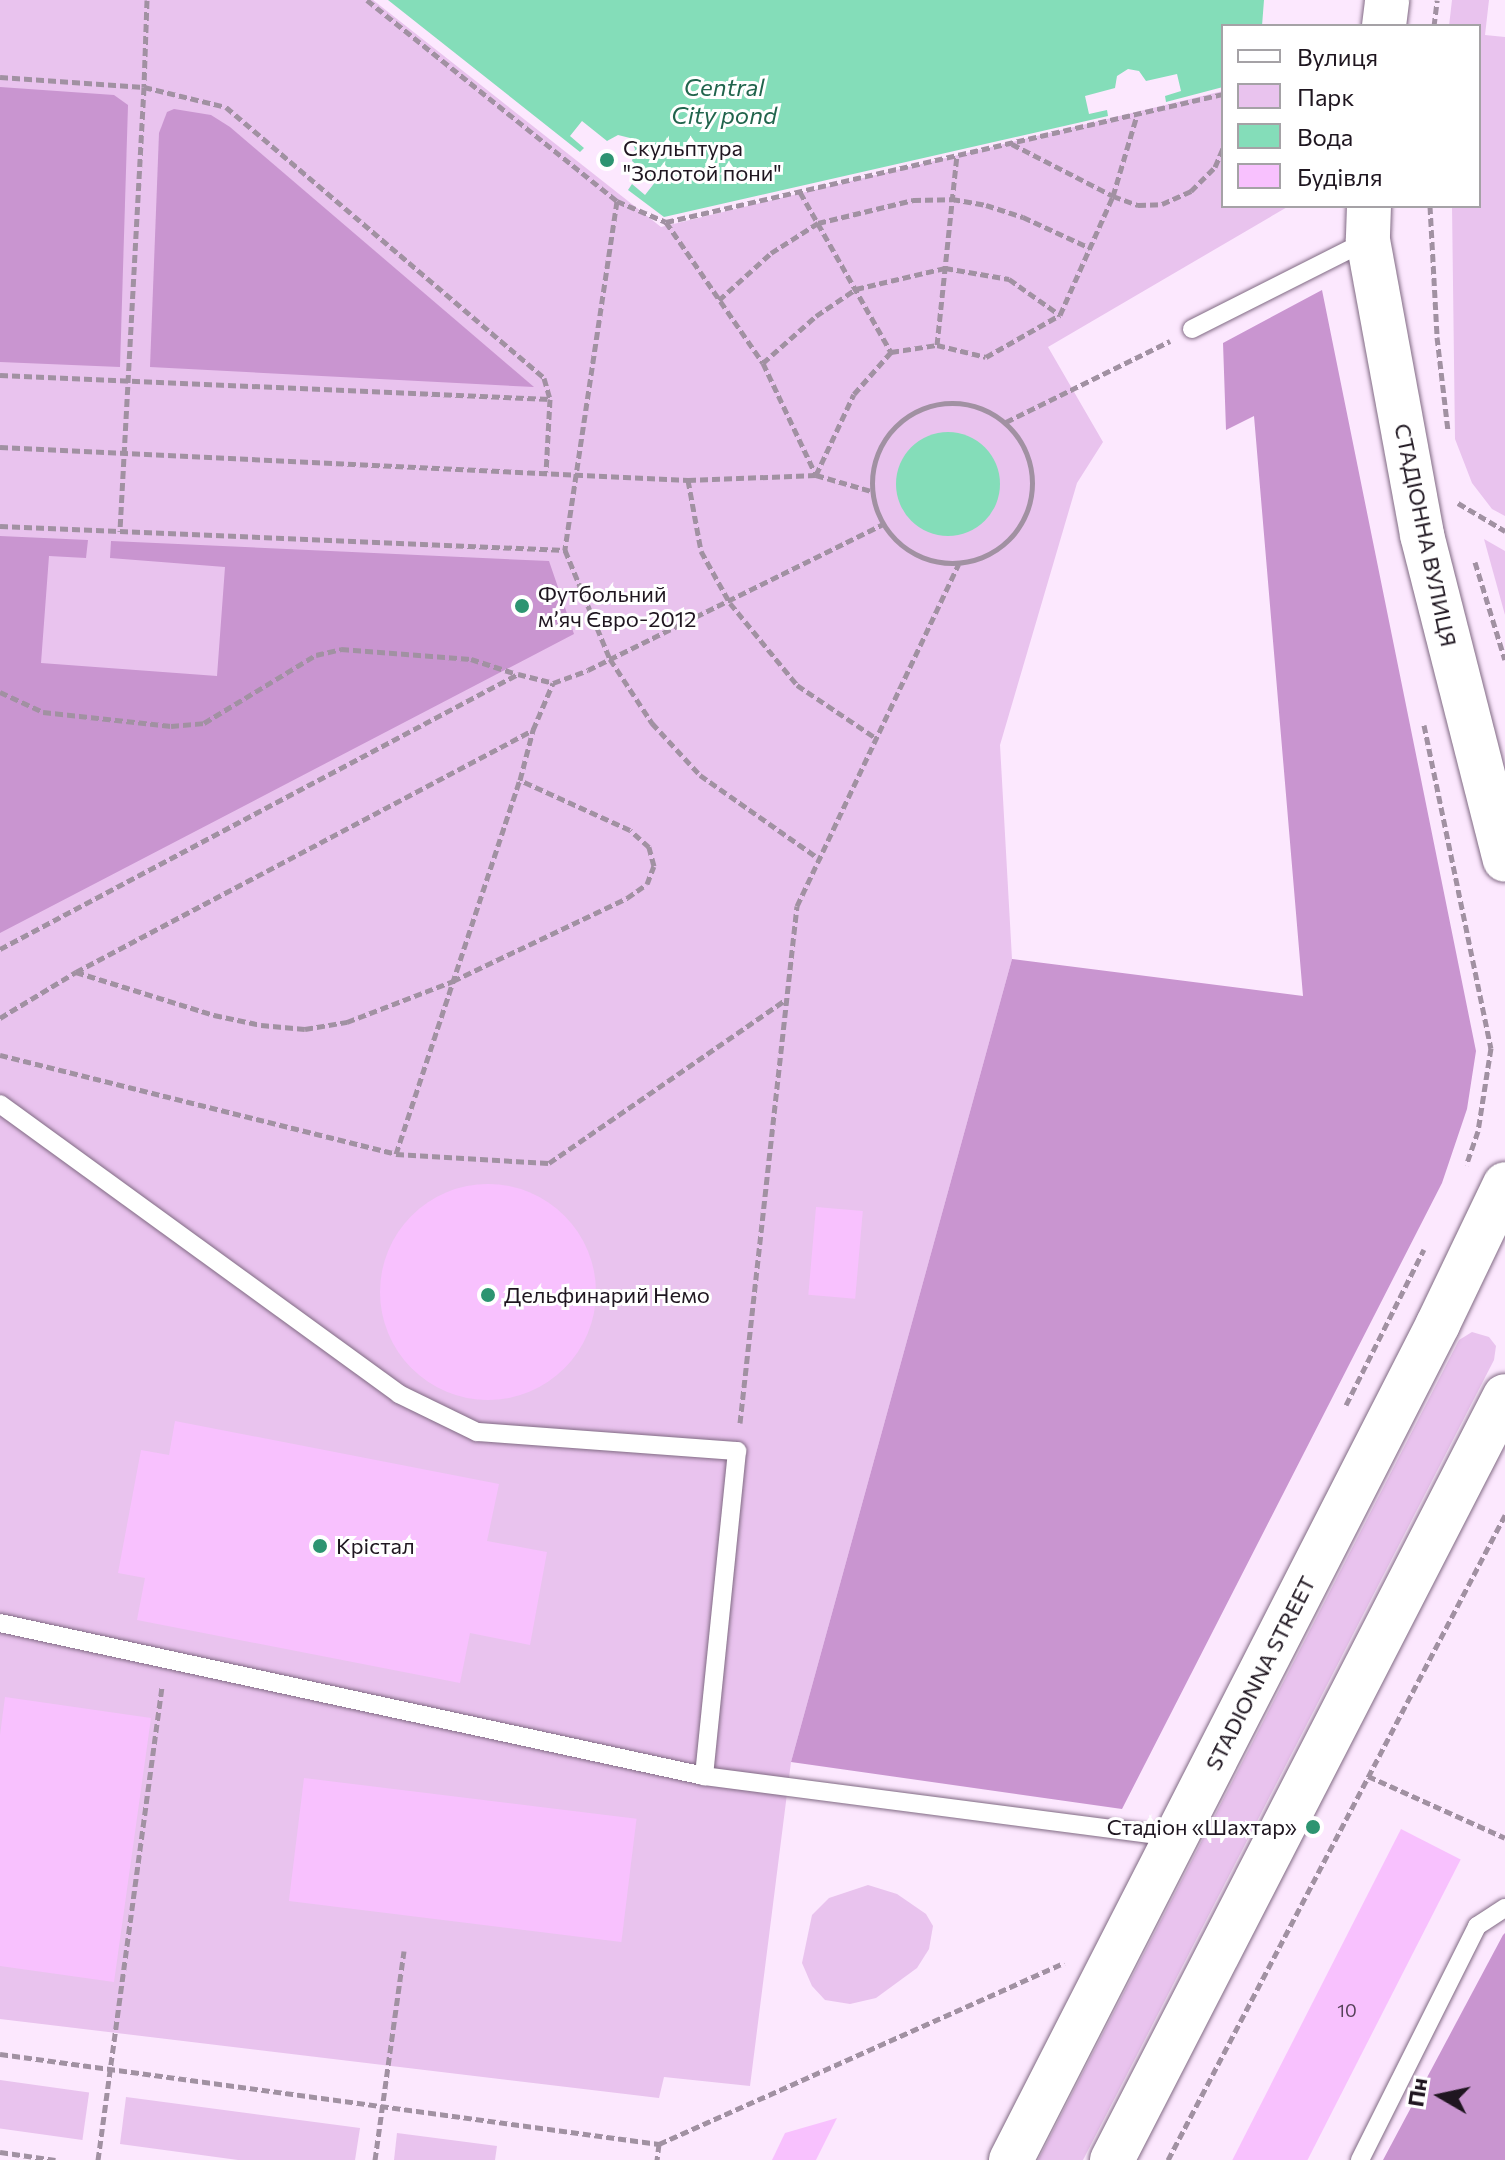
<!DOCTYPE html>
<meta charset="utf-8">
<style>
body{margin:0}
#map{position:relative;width:1505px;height:2160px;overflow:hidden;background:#fce8fe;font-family:Commissioner,sans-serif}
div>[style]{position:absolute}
.green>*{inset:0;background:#e9c3ee;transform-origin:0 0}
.forest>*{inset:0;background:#c995d0}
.water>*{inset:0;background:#84ddb9}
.round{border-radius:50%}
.building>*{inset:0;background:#f8c1fe;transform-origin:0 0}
.path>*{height:5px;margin-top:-2.5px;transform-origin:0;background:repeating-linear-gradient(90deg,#a191a2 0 8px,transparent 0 12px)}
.path>.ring{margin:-2.5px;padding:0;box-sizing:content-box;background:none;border:5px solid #a191a2;border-radius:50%}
.roads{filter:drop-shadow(0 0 2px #806a83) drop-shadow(0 0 2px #806a83)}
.lane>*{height:18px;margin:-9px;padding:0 9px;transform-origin:9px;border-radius:9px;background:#fff}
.secondary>*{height:44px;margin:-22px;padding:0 22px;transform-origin:22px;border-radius:22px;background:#fff}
.dots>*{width:22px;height:22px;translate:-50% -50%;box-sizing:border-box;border:4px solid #fff;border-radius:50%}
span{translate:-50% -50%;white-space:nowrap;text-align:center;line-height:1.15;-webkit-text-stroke:6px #fff;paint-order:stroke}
.number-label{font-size:18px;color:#554158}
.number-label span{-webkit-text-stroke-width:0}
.poi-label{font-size:22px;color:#1f1620}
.left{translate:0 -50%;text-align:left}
.right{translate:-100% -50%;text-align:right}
.street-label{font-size:22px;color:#1f1620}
.water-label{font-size:24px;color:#20644c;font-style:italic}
.legend{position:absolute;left:1221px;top:24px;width:260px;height:184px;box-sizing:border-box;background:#fff;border:2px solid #a5a2a6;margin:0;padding:10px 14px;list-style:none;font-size:24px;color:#1f1620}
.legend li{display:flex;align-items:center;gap:16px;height:40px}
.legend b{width:40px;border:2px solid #a5a2a6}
.north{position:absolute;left:1401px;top:2056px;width:80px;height:80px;-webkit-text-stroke:6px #fff;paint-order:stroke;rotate:279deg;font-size:22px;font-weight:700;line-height:32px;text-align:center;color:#1f1620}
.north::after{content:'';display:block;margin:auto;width:28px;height:36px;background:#1f1620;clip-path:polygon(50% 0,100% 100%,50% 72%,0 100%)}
</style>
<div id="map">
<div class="green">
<div style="clip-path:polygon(0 0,373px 0,661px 227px,1223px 91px,1223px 206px,1289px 206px,1048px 347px,1103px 442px,1077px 483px,1000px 745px,1012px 959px,791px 1762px,750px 2086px,664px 2077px,659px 2098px,0 2019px)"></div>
<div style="clip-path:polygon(1452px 0,1489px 0,1485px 35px,1505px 37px,1505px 516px,1492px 509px,1472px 483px,1455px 439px,1452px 206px,1479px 206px,1479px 26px,1449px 26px)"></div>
<div style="clip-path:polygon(1484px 539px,1505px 551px,1505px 615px)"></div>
<div style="clip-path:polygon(1472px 1332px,1489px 1337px,1496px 1346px,1494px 1360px,1083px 2160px,1038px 2160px,1459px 1340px)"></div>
<div style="clip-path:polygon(868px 1885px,897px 1894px,926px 1914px,933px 1926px,929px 1949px,917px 1968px,876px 1998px,850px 2004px,825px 2000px,812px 1986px,802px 1963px,812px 1915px,829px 1898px)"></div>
<div style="left:0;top:2080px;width:90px;height:48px;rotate:8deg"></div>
<div style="clip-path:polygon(126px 2097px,360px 2128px,355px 2160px,238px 2160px,120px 2144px)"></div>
<div style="clip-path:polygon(397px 2133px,497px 2146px,495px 2160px,394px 2160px)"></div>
</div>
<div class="forest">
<div style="clip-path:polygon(0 87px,114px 95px,128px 105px,120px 367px,0 362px)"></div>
<div style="clip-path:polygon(174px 109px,211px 115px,230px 127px,534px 387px,150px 367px,159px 133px,167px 112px)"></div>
<div style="clip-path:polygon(1322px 290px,1476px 1051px,1467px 1109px,1442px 1183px,1122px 1809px,791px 1762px,1012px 959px,1303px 996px,1254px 416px,1226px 430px,1223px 343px)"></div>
<div style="clip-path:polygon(0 536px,88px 540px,86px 558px,49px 556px,41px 663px,217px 676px,225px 567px,110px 558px,111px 541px,549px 561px,574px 634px,0 933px)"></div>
<div style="clip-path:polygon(1505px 1933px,1505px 2160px,1383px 2160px,1503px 1935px)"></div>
</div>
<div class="water">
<div style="clip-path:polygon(388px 0,1264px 0,1262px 26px,1223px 26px,1223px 87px,1166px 102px,1165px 96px,1181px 91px,1177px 74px,1146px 81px,1139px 71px,1128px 69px,1117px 76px,1115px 88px,1085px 96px,1089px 114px,1107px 110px,1108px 116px,664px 217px,628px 190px,632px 184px,645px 195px,656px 181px,632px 161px,635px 149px,630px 138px,618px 135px,607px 141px,582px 121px,570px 136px,584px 148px,580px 152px)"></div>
<div class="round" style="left:896px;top:432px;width:104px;height:104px"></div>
</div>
<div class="building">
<div class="round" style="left:380px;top:1184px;width:216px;height:216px"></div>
<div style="left:816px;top:1207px;width:47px;height:88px;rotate:5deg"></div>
<div style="clip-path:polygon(175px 1421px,499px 1484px,487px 1541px,547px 1552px,530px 1645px,470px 1633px,460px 1683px,137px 1620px,145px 1578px,118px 1573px,141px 1450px,169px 1455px)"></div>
<div style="clip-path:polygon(5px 1697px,151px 1718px,114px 1982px,0 1966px,0 1735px)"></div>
<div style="left:304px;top:1778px;width:335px;height:124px;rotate:7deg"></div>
<div style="left:1401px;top:1829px;width:67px;height:372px;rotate:27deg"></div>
<div style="clip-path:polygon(837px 2118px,816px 2160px,772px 2160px,785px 2133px)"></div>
</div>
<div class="path">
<div style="left:147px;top:0;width:87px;rotate:92deg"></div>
<div style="left:144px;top:87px;width:84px;rotate:13.7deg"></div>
<div style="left:226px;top:107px;width:418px;rotate:40.4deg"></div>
<div style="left:544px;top:378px;width:22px;rotate:74deg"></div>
<div style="left:550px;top:399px;width:73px;rotate:93.1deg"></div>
<div style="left:367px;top:0;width:321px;rotate:38.8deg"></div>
<div style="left:617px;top:201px;width:53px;rotate:23.2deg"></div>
<div style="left:666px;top:222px;width:171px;rotate:55.5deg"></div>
<div style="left:763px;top:363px;width:124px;rotate:64.7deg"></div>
<div style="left:1434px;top:26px;width:26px;rotate:-83deg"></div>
<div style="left:0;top:77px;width:144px;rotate:4deg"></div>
<div style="left:144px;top:87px;width:445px;rotate:93.1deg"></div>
<div style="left:1012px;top:144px;width:114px;rotate:27.2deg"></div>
<div style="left:1113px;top:196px;width:27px;rotate:20deg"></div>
<div style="left:1138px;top:205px;width:24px;rotate:-2deg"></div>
<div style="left:1162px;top:204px;width:32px;rotate:-24deg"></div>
<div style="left:1191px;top:191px;width:34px;rotate:-45deg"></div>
<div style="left:1215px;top:167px;width:21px;rotate:-67deg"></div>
<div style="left:800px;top:192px;width:184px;rotate:60.4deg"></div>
<div style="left:617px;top:201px;width:353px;rotate:98.5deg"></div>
<div style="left:565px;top:550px;width:118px;rotate:67.6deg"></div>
<div style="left:610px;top:659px;width:77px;rotate:56.7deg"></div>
<div style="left:652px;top:723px;width:71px;rotate:47.3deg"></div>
<div style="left:700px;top:775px;width:148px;rotate:35.1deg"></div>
<div style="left:1430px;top:206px;width:131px;rotate:86.9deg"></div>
<div style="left:1437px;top:337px;width:95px;rotate:83.3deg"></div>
<div style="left:666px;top:222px;width:572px;rotate:-12.94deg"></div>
<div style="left:719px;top:300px;width:70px;rotate:-42.1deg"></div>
<div style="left:771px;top:253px;width:56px;rotate:-32.6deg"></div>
<div style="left:818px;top:223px;width:98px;rotate:-13.6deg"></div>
<div style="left:913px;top:200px;width:39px;rotate:-1deg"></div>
<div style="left:952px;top:199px;width:35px;rotate:10deg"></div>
<div style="left:986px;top:205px;width:39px;rotate:18deg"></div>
<div style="left:1023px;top:217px;width:74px;rotate:24.8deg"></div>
<div style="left:937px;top:345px;width:190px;rotate:-84deg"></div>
<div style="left:763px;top:363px;width:71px;rotate:-41.6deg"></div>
<div style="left:816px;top:316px;width:48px;rotate:-34deg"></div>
<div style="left:856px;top:289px;width:91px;rotate:-13.3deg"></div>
<div style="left:945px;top:268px;width:65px;rotate:9.8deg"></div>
<div style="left:1009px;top:279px;width:62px;rotate:35.2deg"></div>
<div style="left:0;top:375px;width:551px;rotate:2.5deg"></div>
<div class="ring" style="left:872px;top:403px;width:155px;height:155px"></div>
<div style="left:1006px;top:422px;width:183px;rotate:-26.3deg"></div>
<div style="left:0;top:447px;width:689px;rotate:2.75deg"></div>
<div style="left:688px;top:480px;width:128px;rotate:-2.2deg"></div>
<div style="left:816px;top:475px;width:57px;rotate:16.2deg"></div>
<div style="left:816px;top:475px;width:89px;rotate:-64.9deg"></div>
<div style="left:854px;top:394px;width:56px;rotate:-48.6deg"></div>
<div style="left:891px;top:352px;width:47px;rotate:-8.7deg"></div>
<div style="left:937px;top:345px;width:50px;rotate:13.8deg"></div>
<div style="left:986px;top:357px;width:85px;rotate:-29.6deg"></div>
<div style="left:1060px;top:315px;width:130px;rotate:-66deg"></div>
<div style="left:1113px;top:196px;width:84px;rotate:-73.5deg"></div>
<div style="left:688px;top:480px;width:72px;rotate:79.6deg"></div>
<div style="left:701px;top:551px;width:60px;rotate:60.9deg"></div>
<div style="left:730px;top:603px;width:106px;rotate:50.7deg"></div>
<div style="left:797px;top:685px;width:95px;rotate:33.9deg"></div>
<div style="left:1458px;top:503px;width:55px;rotate:30.8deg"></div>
<div style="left:0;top:526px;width:566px;rotate:2.43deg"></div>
<div style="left:1475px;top:562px;width:102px;rotate:73deg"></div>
<div style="left:0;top:692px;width:47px;rotate:24.9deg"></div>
<div style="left:43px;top:712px;width:129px;rotate:6.2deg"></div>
<div style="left:171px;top:726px;width:33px;rotate:-5deg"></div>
<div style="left:204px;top:723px;width:131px;rotate:-31.3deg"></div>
<div style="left:316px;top:655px;width:26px;rotate:-13deg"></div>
<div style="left:341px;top:649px;width:130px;rotate:4.4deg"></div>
<div style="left:471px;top:659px;width:48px;rotate:18.1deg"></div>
<div style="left:1424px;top:725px;width:330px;rotate:78.3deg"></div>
<div style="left:1491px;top:1048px;width:84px;rotate:98.9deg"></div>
<div style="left:1478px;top:1131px;width:36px;rotate:109deg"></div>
<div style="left:0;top:949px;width:586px;rotate:-27.96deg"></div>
<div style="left:518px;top:674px;width:36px;rotate:14deg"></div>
<div style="left:553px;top:683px;width:37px;rotate:-20deg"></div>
<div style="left:588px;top:670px;width:330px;rotate:-26.3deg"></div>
<div style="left:76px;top:972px;width:145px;rotate:17.3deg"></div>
<div style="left:214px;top:1015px;width:48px;rotate:12deg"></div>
<div style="left:261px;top:1025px;width:44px;rotate:5.2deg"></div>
<div style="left:305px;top:1029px;width:43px;rotate:-9.5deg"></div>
<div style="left:347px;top:1022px;width:114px;rotate:-21.1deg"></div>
<div style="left:453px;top:981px;width:193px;rotate:-25.5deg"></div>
<div style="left:627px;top:898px;width:24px;rotate:-35deg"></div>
<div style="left:647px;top:884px;width:19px;rotate:-69deg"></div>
<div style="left:654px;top:866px;width:20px;rotate:-105deg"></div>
<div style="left:649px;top:847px;width:25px;rotate:-138deg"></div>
<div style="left:630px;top:830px;width:121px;rotate:-155.6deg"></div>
<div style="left:0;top:1018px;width:89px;rotate:-31.2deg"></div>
<div style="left:76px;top:972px;width:517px;rotate:-27.9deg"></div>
<div style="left:533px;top:730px;width:51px;rotate:-66.9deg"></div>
<div style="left:0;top:1055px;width:408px;rotate:14deg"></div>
<div style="left:396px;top:1154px;width:153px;rotate:3.4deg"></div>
<div style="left:549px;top:1163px;width:285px;rotate:-34.6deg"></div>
<div style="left:396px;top:1154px;width:394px;rotate:-71.7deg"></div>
<div style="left:520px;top:780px;width:52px;rotate:-75.4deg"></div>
<div style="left:1346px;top:1405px;width:174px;rotate:-63.4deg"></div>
<div style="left:740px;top:1423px;width:520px;rotate:-83.71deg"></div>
<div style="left:797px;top:906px;width:378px;rotate:-64.7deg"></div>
<div style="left:1368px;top:1776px;width:150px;rotate:24.3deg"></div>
<div style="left:0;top:2054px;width:665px;rotate:7.78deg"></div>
<div style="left:659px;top:2144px;width:16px;rotate:97deg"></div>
<div style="left:659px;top:2144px;width:444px;rotate:-24.1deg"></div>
<div style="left:0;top:2152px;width:56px;rotate:8.3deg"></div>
<div style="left:98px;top:2160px;width:479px;rotate:-82.3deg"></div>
<div style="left:375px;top:2160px;width:211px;rotate:-82.1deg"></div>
<div style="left:1168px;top:2160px;width:728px;rotate:-62.41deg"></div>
</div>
<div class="roads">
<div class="lane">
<div style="left:1192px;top:329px;width:197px;rotate:-26.8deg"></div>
<div style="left:0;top:1104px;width:493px;rotate:36deg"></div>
<div style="left:399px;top:1394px;width:87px;rotate:26deg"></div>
<div style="left:477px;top:1432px;width:261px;rotate:4.2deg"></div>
<div style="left:737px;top:1451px;width:327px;rotate:95.8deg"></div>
<div style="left:0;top:1623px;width:720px;rotate:12.26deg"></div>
<div style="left:704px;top:1776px;width:476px;rotate:7.4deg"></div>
<div style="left:1360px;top:2160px;width:262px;rotate:-63.4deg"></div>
<div style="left:1477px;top:1926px;width:33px;rotate:-33deg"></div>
</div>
<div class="secondary">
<div style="left:1384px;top:26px;width:26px;rotate:-83deg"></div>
<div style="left:1369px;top:206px;width:34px;rotate:92deg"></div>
<div style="left:1368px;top:240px;width:300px;rotate:79.6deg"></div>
<div style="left:1422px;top:535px;width:335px;rotate:75.7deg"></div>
<div style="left:1011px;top:2160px;width:939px;rotate:-62.94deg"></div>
<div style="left:1438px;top:1324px;width:155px;rotate:-64.4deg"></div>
<div style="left:1112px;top:2160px;width:859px;rotate:-62.78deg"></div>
</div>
</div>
<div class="dots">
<div style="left:607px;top:160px;background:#2d9471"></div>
<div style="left:522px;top:606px;background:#2d9471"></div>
<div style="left:488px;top:1295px;background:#2d9471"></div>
<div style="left:320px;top:1546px;background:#2d9471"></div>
<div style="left:1313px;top:1827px;background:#2d9471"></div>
</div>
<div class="number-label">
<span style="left:1347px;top:2010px">10</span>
</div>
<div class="poi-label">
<span class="left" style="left:623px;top:160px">Скульптура<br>"Золотой пони"</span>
<span class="left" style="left:538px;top:606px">Футбольний<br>мʼяч Євро-2012</span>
<span class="left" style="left:504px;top:1295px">Дельфинарий Немо</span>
<span class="left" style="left:336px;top:1546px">Крістал</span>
<span class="right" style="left:1297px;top:1827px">Стадіон «Шахтар»</span>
</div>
<div class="street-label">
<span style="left:1426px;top:535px;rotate:78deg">СТАДІОННА ВУЛИЦЯ</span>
<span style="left:1260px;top:1673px;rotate:-63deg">STADIONNA STREET</span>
</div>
<div class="water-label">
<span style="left:724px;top:101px">Central<br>City pond</span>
</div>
<ul class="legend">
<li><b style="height:10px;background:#fff"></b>Вулиця</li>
<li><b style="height:22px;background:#e9c3ee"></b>Парк</li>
<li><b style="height:22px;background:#84ddb9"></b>Вода</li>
<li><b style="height:22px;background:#f8c1fe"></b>Будівля</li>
</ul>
<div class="north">Пн</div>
</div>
